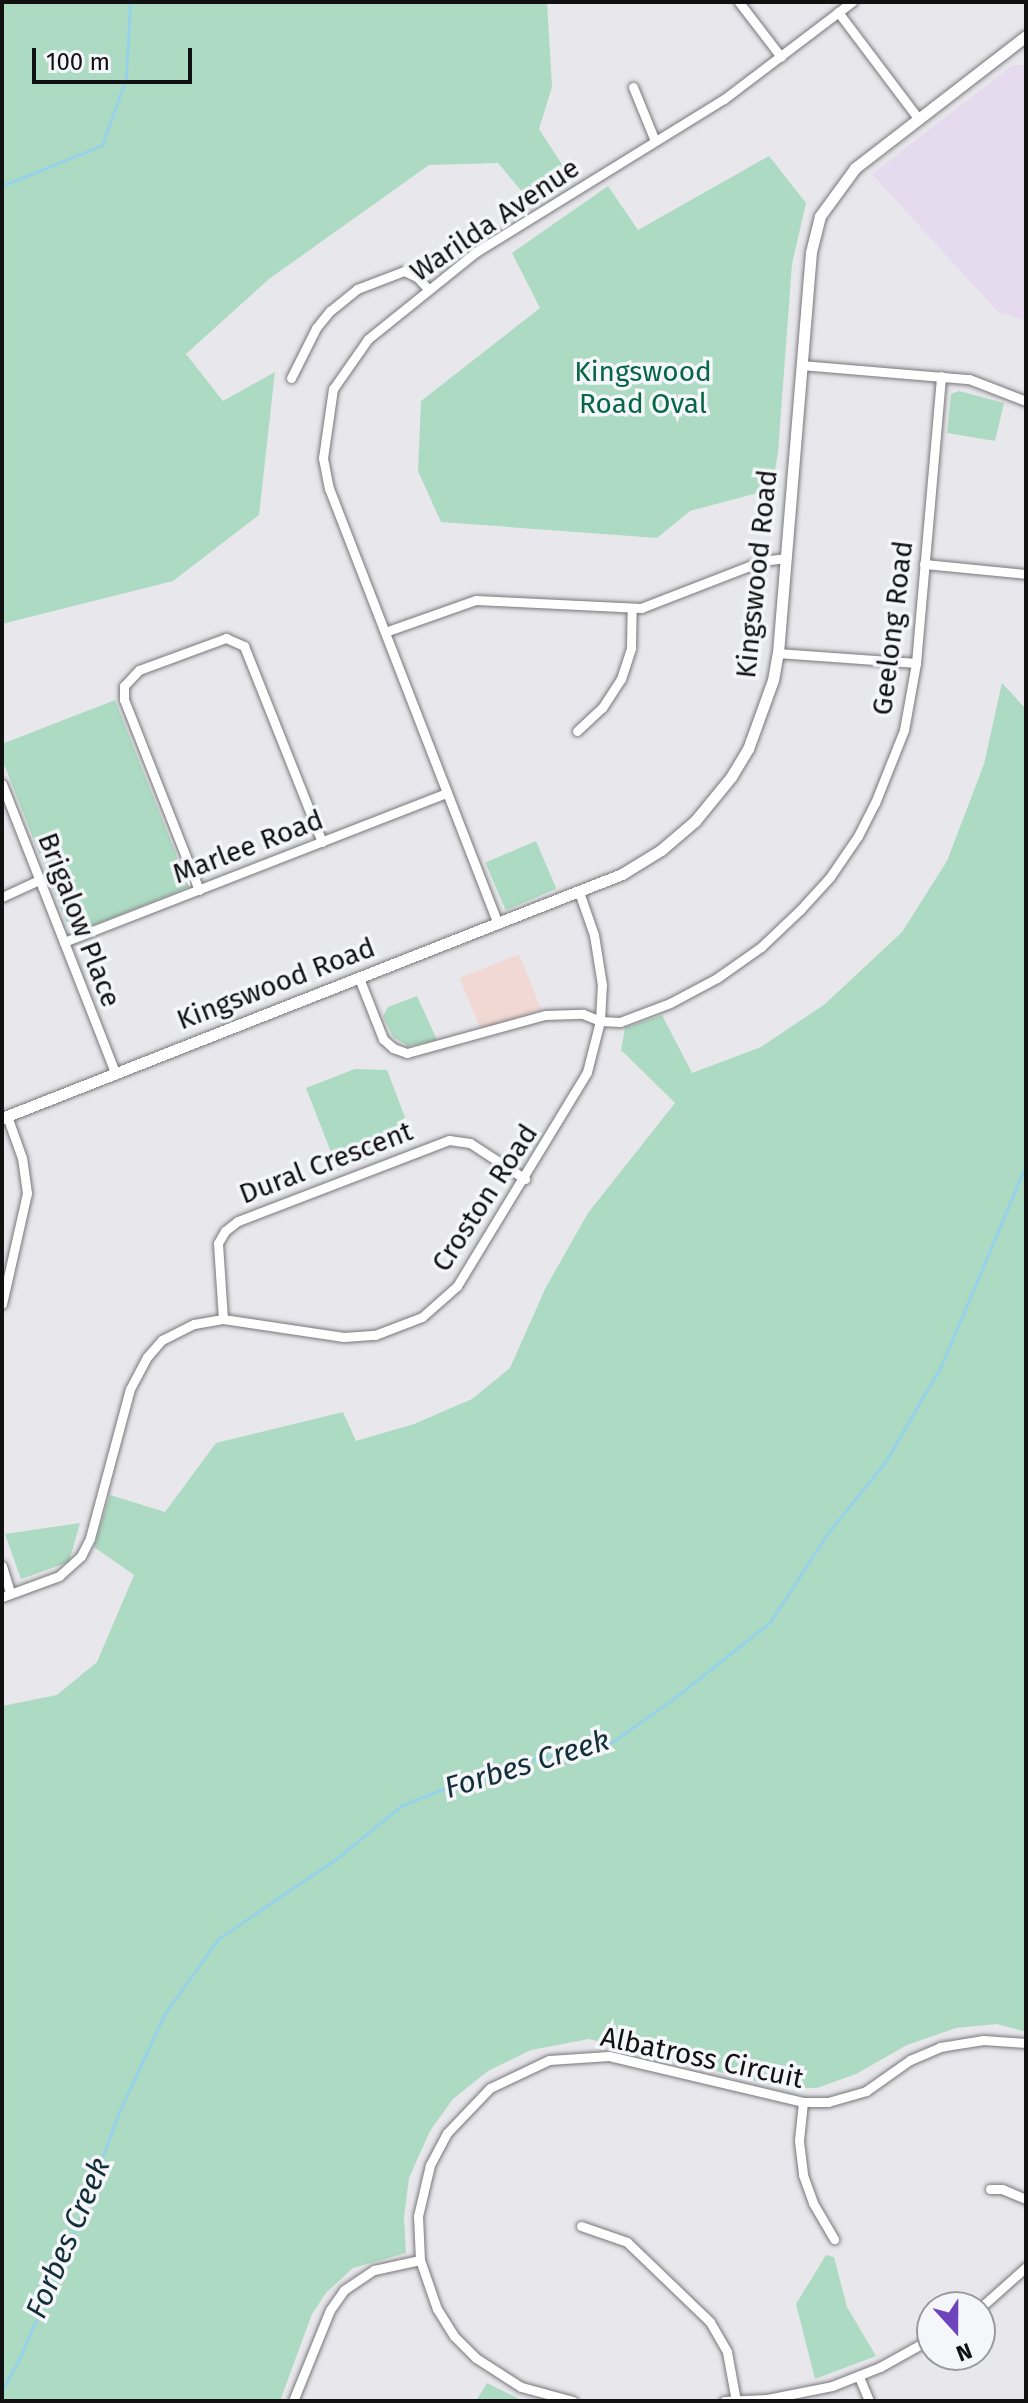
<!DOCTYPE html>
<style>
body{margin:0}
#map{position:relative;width:1028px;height:2403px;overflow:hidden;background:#e8e8ec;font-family:"Fira Sans",sans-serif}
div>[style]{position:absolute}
.commercial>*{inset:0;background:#f2d8d3;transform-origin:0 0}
.education>*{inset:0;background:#e5daee}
.green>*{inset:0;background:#addac2;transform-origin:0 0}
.stream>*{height:3px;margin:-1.5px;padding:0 1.5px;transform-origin:1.5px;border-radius:1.5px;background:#96d3e8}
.roads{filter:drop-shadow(0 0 2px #78787b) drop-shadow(0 0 2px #78787b)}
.minor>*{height:9px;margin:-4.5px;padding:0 4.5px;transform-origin:4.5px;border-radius:4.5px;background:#fff}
.tertiary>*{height:11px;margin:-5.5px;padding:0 5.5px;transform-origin:5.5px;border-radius:5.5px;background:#fff}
span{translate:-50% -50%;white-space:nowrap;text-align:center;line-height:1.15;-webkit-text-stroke:7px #f5f6f9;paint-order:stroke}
.street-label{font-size:28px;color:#111112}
.park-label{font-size:28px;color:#076744}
.water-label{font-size:30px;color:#122f39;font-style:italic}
.frame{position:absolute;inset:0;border:4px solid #111112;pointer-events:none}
.north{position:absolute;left:916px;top:2291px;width:80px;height:80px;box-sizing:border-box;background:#f5f6f9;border:2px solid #9a9a9d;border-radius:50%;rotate:159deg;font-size:22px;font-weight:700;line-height:32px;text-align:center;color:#111112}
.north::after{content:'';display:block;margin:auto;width:28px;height:36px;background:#6e44bd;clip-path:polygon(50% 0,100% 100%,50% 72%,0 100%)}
.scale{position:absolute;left:32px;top:48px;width:160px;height:36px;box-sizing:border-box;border:4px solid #111112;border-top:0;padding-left:10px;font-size:24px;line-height:28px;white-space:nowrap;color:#111112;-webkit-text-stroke:6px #f5f6f9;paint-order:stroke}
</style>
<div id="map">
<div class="commercial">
<div style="left:519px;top:954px;width:59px;height:64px;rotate:68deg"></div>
</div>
<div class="education">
<div style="clip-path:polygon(1013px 65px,1026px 65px,1026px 321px,998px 312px,872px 174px)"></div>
</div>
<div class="green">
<div style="clip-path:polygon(2px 2px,547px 2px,552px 87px,539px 129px,567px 172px,529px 200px,498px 163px,429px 165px,269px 279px,186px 354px,223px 401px,275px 372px,259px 515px,173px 581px,2px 624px)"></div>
<div style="clip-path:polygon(769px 156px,806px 203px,792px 264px,778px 452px,772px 489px,690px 511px,657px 538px,441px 522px,418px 471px,421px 401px,540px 308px,512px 253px,608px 186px,638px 230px)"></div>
<div style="clip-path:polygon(959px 391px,1004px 403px,995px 441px,947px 433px,951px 394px)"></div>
<div style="clip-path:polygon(1002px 683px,1026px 709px,1026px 2032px,997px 2024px,956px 2028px,907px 2045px,856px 2074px,817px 2088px,783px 2088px,589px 2039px,531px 2050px,488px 2071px,453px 2099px,430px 2131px,409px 2178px,404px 2217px,406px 2253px,353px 2268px,326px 2293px,312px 2314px,280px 2401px,2px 2401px,2px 1706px,57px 1695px,97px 1662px,134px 1575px,94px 1547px,110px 1495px,165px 1512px,216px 1443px,343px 1412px,356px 1441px,414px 1424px,472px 1399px,510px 1368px,546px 1287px,588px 1213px,675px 1103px,621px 1050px,625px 1028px,662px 1015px,692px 1073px,761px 1047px,825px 1004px,902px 932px,947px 861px,984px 764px)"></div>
<div style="clip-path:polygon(115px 700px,189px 887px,71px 934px,2px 759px,2px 744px)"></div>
<div style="left:536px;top:841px;width:52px;height:55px;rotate:67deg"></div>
<div style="clip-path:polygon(417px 996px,437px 1040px,408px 1046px,393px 1037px,383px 1016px,388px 1007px)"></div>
<div style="clip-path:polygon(355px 1069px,387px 1070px,414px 1141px,338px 1170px,306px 1088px)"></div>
<div style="clip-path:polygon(80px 1523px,69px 1562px,21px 1579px,5px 1534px)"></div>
<div style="clip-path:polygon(826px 2255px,834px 2257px,847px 2307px,876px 2356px,815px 2379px,796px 2304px)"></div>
<div style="clip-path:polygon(487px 2383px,523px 2401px,476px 2401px)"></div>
</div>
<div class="stream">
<div style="left:2px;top:186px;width:108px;rotate:-22.3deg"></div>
<div style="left:102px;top:145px;width:71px;rotate:-70.3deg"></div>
<div style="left:126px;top:78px;width:76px;rotate:-87deg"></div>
<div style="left:2px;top:2390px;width:35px;rotate:-61deg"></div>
<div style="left:19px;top:2359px;width:145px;rotate:-66.4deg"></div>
<div style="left:77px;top:2226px;width:121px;rotate:-69.8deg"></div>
<div style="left:119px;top:2112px;width:109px;rotate:-65.1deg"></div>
<div style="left:165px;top:2013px;width:91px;rotate:-54.4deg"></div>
<div style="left:218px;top:1939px;width:144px;rotate:-34.2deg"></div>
<div style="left:337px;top:1858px;width:82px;rotate:-39.1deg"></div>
<div style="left:401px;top:1806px;width:100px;rotate:-22.4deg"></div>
<div style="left:493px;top:1768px;width:118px;rotate:-11.7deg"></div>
<div style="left:609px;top:1744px;width:78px;rotate:-35.1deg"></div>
<div style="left:673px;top:1699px;width:124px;rotate:-38.4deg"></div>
<div style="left:770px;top:1622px;width:105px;rotate:-57.1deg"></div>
<div style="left:827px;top:1534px;width:92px;rotate:-51.1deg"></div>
<div style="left:885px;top:1462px;width:111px;rotate:-59.7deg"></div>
<div style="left:941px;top:1366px;width:218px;rotate:-67.1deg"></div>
</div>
<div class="roads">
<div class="minor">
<div style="left:739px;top:2px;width:69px;rotate:52.6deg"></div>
<div style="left:838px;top:12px;width:133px;rotate:53deg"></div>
<div style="left:633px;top:87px;width:58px;rotate:67.8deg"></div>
<div style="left:801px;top:365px;width:169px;rotate:4.8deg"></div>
<div style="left:969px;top:379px;width:61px;rotate:21.1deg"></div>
<div style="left:291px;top:378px;width:56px;rotate:-63.4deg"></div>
<div style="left:316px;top:328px;width:22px;rotate:-51deg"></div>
<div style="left:330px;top:311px;width:35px;rotate:-39deg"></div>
<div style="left:357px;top:289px;width:50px;rotate:-21deg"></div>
<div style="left:404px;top:271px;width:14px;rotate:25deg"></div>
<div style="left:417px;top:277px;width:16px;rotate:47deg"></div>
<div style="left:924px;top:564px;width:102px;rotate:5.6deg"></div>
<div style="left:385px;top:632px;width:96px;rotate:-19.4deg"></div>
<div style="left:476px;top:600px;width:165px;rotate:2.8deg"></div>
<div style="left:641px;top:608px;width:130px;rotate:-21.2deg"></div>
<div style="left:762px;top:561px;width:24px;rotate:-7deg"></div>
<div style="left:778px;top:653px;width:138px;rotate:4.1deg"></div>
<div style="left:577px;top:731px;width:34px;rotate:-43deg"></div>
<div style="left:602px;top:708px;width:35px;rotate:-57deg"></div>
<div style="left:621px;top:679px;width:33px;rotate:-72deg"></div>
<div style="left:631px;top:648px;width:39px;rotate:-89deg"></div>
<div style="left:2px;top:784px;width:310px;rotate:68.6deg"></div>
<div style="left:199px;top:890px;width:204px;rotate:-111.5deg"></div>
<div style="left:124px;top:700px;width:14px;rotate:-90deg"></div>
<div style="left:124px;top:686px;width:22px;rotate:-47deg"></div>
<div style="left:139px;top:670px;width:93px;rotate:-20.2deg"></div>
<div style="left:226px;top:638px;width:20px;rotate:24deg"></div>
<div style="left:244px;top:646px;width:211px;rotate:68.3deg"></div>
<div style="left:2px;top:897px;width:41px;rotate:-24.7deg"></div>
<div style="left:498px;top:924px;width:467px;rotate:-111.2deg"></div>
<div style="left:329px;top:489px;width:32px;rotate:-101deg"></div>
<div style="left:323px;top:458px;width:70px;rotate:-81.8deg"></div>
<div style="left:333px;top:389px;width:61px;rotate:-55deg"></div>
<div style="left:368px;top:339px;width:139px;rotate:-38.9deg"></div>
<div style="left:476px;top:252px;width:291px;rotate:-31.7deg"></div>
<div style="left:724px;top:99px;width:161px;rotate:-37.2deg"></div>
<div style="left:64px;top:942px;width:411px;rotate:-21.3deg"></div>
<div style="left:359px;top:978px;width:66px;rotate:68.5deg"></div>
<div style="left:383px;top:1039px;width:13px;rotate:42deg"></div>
<div style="left:393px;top:1048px;width:15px;rotate:20deg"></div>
<div style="left:407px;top:1053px;width:143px;rotate:-15.4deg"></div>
<div style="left:545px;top:1015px;width:38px;rotate:-2deg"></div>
<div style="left:583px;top:1014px;width:18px;rotate:22deg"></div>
<div style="left:600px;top:1021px;width:20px;rotate:3deg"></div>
<div style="left:620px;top:1022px;width:53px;rotate:-20.8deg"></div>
<div style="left:670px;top:1003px;width:53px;rotate:-28deg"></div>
<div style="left:717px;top:978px;width:54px;rotate:-35.2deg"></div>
<div style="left:761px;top:947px;width:54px;rotate:-43.5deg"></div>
<div style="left:800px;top:910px;width:45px;rotate:-47.7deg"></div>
<div style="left:830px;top:877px;width:50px;rotate:-55.7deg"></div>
<div style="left:858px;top:836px;width:37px;rotate:-63deg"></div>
<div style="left:875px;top:803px;width:79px;rotate:-68.3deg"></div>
<div style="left:904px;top:730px;width:68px;rotate:-79.8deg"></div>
<div style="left:916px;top:663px;width:288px;rotate:-85deg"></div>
<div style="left:2px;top:1304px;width:114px;rotate:-77.3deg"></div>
<div style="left:27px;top:1193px;width:35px;rotate:-98deg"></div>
<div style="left:22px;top:1158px;width:45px;rotate:-109.7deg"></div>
<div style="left:223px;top:1319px;width:76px;rotate:-93.8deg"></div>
<div style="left:218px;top:1243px;width:14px;rotate:-60deg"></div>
<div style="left:225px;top:1231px;width:16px;rotate:-38deg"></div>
<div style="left:238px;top:1221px;width:226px;rotate:-21deg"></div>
<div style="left:449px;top:1140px;width:21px;rotate:8deg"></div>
<div style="left:470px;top:1143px;width:66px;rotate:33.2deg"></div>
<div style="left:2px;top:1566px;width:27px;rotate:73deg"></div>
<div style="left:2px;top:1597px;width:61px;rotate:-20.2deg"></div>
<div style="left:59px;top:1576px;width:30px;rotate:-42deg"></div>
<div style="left:81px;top:1556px;width:20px;rotate:-63deg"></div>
<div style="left:90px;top:1538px;width:154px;rotate:-75deg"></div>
<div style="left:130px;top:1389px;width:36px;rotate:-62deg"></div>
<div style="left:147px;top:1357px;width:23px;rotate:-49deg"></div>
<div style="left:162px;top:1340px;width:36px;rotate:-27deg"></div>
<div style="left:194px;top:1324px;width:29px;rotate:-10deg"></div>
<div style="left:223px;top:1319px;width:122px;rotate:8.5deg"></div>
<div style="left:344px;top:1337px;width:31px;rotate:-4deg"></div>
<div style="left:375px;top:1335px;width:50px;rotate:-21deg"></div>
<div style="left:422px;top:1317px;width:47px;rotate:-41.5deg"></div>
<div style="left:457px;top:1286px;width:250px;rotate:-58.7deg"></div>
<div style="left:587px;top:1072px;width:53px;rotate:-75.7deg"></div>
<div style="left:600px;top:1021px;width:36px;rotate:-87deg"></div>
<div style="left:602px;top:985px;width:51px;rotate:-99.1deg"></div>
<div style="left:594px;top:935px;width:46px;rotate:-109.2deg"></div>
<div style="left:803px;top:2102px;width:39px;rotate:96deg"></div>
<div style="left:799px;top:2141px;width:34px;rotate:83deg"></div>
<div style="left:803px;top:2175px;width:30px;rotate:70deg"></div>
<div style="left:813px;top:2203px;width:42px;rotate:59.7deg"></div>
<div style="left:990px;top:2189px;width:12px"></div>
<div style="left:1002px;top:2189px;width:26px;rotate:23deg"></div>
<div style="left:581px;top:2226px;width:49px;rotate:19.2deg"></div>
<div style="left:627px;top:2242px;width:115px;rotate:43.9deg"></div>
<div style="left:710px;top:2322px;width:34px;rotate:60deg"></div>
<div style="left:727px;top:2352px;width:50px;rotate:79.6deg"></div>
<div style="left:980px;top:2308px;width:62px;rotate:-41.7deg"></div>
<div style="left:859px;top:2377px;width:26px;rotate:67deg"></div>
<div style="left:293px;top:2401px;width:98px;rotate:-67.9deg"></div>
<div style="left:330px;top:2310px;width:24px;rotate:-55deg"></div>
<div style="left:344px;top:2290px;width:36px;rotate:-34deg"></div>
<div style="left:374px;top:2270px;width:47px;rotate:-12.3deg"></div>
<div style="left:573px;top:2401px;width:54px;rotate:-164.9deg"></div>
<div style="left:521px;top:2387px;width:54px;rotate:-147.2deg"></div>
<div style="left:476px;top:2358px;width:31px;rotate:-135deg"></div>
<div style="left:454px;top:2336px;width:32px;rotate:-122deg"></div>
<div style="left:437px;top:2309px;width:52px;rotate:-109.1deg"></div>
<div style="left:420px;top:2260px;width:44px;rotate:-92.6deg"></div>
<div style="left:418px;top:2216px;width:52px;rotate:-76.8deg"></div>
<div style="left:430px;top:2165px;width:36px;rotate:-62deg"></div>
<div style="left:447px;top:2133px;width:62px;rotate:-46.3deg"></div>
<div style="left:490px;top:2088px;width:65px;rotate:-25.4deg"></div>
<div style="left:549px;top:2060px;width:60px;rotate:-3.8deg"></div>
<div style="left:609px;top:2056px;width:199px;rotate:13.3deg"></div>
<div style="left:803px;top:2102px;width:25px"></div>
<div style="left:828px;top:2102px;width:40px;rotate:-16deg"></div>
<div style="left:866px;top:2091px;width:54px;rotate:-35.2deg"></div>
<div style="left:910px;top:2060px;width:33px;rotate:-23deg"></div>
<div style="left:940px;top:2047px;width:44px;rotate:-9.2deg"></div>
<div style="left:983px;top:2040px;width:43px;rotate:4deg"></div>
<div style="left:724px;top:2401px;width:43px;rotate:-2.7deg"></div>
<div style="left:767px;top:2399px;width:66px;rotate:-11.3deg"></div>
<div style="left:832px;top:2386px;width:52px;rotate:-21.6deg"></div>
<div style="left:880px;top:2367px;width:60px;rotate:-29.1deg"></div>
</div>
<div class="tertiary">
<div style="left:2px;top:1118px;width:666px;rotate:-21.48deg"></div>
<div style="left:622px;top:874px;width:46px;rotate:-31.6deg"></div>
<div style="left:661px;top:850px;width:45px;rotate:-40.5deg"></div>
<div style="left:695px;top:821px;width:57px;rotate:-50.7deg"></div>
<div style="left:731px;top:777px;width:33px;rotate:-59deg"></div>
<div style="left:748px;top:749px;width:73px;rotate:-70.1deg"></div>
<div style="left:773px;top:680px;width:27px;rotate:-80deg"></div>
<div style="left:778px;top:653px;width:402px;rotate:-85.3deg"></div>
<div style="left:811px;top:252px;width:37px;rotate:-76deg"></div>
<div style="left:820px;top:216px;width:59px;rotate:-53.9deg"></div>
<div style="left:855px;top:168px;width:216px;rotate:-37.7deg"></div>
</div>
</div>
<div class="street-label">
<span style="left:495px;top:220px;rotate:-34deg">Warilda Avenue</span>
<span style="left:757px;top:574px;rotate:-84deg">Kingswood Road</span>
<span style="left:893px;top:628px;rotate:-83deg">Geelong Road</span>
<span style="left:248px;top:847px;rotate:-21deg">Marlee Road</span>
<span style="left:79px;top:920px;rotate:69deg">Brigalow Place</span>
<span style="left:276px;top:984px;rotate:-21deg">Kingswood Road</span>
<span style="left:326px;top:1163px;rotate:-21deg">Dural Crescent</span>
<span style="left:485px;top:1198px;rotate:-57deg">Croston Road</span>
<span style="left:702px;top:2058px;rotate:12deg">Albatross Circuit</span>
</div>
<div class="park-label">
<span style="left:643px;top:388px">Kingswood<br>Road Oval</span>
</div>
<div class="water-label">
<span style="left:527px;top:1764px;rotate:-17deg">Forbes Creek</span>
<span style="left:68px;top:2238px;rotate:-67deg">Forbes Creek</span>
</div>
<div class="frame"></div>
<div class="north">N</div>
<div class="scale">100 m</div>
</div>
